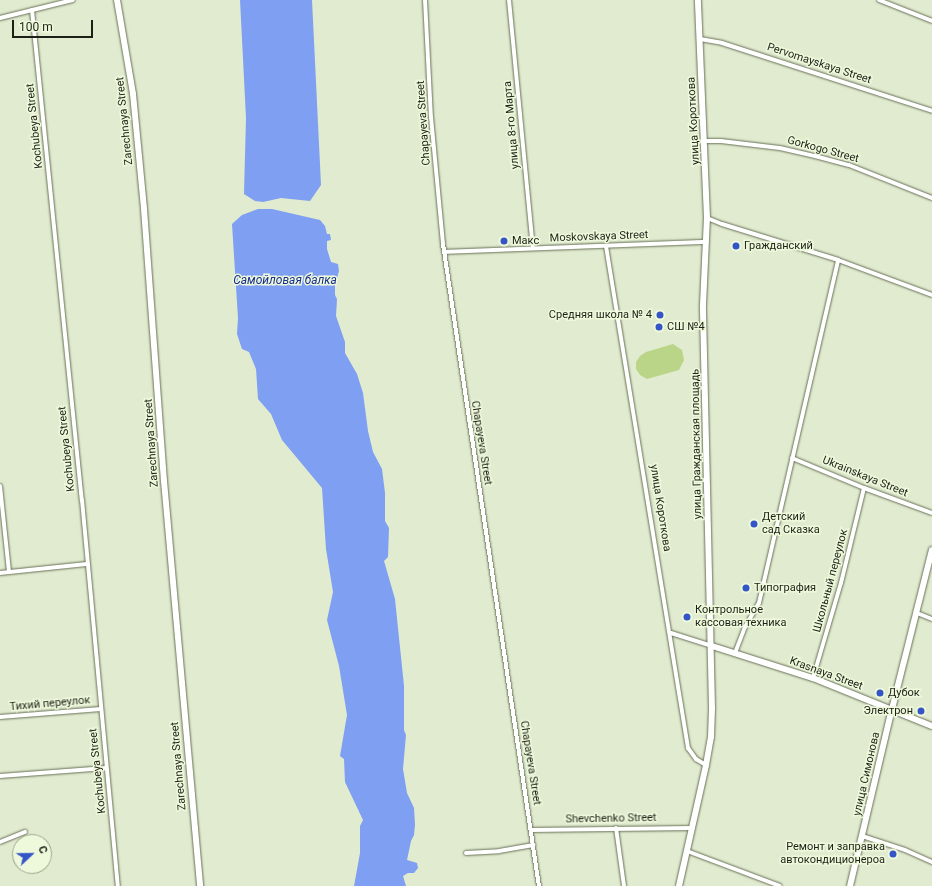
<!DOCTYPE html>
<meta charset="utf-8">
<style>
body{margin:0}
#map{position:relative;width:932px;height:886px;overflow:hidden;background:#e1ebcf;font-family:Roboto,sans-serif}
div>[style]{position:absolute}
.green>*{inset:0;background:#bbd588}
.water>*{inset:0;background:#7e9ff2}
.roads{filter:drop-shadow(0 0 1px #687158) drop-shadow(0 0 1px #687158)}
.street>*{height:4px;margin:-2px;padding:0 2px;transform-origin:2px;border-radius:2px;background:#fff}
.secondary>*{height:6px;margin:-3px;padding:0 3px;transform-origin:3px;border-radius:3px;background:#fff}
.dots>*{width:11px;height:11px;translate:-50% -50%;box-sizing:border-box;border:2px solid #eef9dc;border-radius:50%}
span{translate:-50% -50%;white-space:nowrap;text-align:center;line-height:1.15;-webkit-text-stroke:3px #eef9dc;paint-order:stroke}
.street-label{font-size:11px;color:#1d2016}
.poi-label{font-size:11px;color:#1d2016}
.left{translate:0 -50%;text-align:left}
.right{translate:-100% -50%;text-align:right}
.water-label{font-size:12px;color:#172e8c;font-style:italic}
.north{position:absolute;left:12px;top:834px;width:40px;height:40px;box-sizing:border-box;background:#eef9dc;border:1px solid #9aa28d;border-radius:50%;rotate:68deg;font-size:11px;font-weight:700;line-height:16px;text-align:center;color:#1d2016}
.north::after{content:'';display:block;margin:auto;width:14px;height:18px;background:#3355c6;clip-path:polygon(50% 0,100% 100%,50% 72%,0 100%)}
.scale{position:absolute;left:12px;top:20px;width:81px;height:18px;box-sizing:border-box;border:2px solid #1d2016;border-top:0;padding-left:5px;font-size:12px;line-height:14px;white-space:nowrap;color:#1d2016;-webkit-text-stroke:3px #eef9dc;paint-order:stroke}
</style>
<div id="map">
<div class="green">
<div style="clip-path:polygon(673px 344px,682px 350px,684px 360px,679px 370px,647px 379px,640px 375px,636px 369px,636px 362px,640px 356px,646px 352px)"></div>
</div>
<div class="water">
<div style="clip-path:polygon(240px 0,312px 0,321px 185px,310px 201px,281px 198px,263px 202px,255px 201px,244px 194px,246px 118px)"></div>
<div style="clip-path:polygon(258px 209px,272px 209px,320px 220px,325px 226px,327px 234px,330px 234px,331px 240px,327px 241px,327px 249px,331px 262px,338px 264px,339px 271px,335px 285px,335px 295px,337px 299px,336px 316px,345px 342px,345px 353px,357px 374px,363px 393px,368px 431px,373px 452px,382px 469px,385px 493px,385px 521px,389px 528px,388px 557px,384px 561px,395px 599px,404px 686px,404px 730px,406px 735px,403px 769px,407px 793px,414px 808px,415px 825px,414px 835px,411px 841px,407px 860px,417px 863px,418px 868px,414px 873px,408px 873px,403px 876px,406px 886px,354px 886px,360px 853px,360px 826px,363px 820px,345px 782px,344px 759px,340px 756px,347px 715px,339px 666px,327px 620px,333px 592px,326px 549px,322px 488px,282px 440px,271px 414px,258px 399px,256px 369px,249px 352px,242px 349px,237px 334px,238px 318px,232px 224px,242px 215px)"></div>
</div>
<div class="roads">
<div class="street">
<div style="left:425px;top:0;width:117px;rotate:87.1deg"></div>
<div style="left:431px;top:117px;width:128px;rotate:84.6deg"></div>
<div style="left:443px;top:244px;width:649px;rotate:81.5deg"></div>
<div style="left:509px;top:0;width:249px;rotate:84.5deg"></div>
<div style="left:879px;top:0;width:57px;rotate:21.6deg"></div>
<div style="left:32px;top:10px;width:493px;rotate:84.2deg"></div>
<div style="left:82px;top:500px;width:388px;rotate:84.7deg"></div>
<div style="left:0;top:18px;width:75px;rotate:-13.9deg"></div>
<div style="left:700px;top:39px;width:22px;rotate:10deg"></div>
<div style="left:722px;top:43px;width:221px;rotate:17.9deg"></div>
<div style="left:705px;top:141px;width:16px"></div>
<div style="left:721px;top:141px;width:59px;rotate:6.8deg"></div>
<div style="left:780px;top:148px;width:36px;rotate:13deg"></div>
<div style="left:815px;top:156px;width:35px;rotate:15deg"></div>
<div style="left:849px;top:165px;width:89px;rotate:21.7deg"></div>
<div style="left:707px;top:218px;width:16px;rotate:22deg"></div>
<div style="left:722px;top:224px;width:121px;rotate:17.2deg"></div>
<div style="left:838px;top:260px;width:100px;rotate:20.4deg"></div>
<div style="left:606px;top:246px;width:509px;rotate:80.72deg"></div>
<div style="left:688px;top:748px;width:14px;rotate:54deg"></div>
<div style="left:696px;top:759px;width:12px;rotate:31deg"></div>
<div style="left:444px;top:252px;width:262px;rotate:-2.2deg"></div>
<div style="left:792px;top:458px;width:78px;rotate:22.6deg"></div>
<div style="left:864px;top:488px;width:72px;rotate:20.2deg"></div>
<div style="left:0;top:486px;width:86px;rotate:84deg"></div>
<div style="left:0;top:573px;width:87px;rotate:-5.9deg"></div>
<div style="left:917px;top:613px;width:16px;rotate:22deg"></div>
<div style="left:671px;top:633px;width:43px;rotate:17.6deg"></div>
<div style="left:735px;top:653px;width:28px;rotate:-69deg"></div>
<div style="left:745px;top:627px;width:28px;rotate:-60deg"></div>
<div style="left:759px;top:603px;width:352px;rotate:-77deg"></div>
<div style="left:813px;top:678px;width:99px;rotate:-73.6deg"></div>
<div style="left:841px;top:583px;width:98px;rotate:-76.4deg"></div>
<div style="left:0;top:717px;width:101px;rotate:-4.5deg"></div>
<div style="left:0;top:776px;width:106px;rotate:-4.3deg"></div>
<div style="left:616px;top:828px;width:59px;rotate:82.1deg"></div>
<div style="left:531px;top:830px;width:161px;rotate:-0.7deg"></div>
<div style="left:862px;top:836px;width:45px;rotate:18deg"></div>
<div style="left:905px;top:850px;width:30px;rotate:24deg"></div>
<div style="left:0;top:842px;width:27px;rotate:-22deg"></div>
<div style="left:687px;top:851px;width:99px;rotate:20.6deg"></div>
<div style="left:466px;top:853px;width:33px;rotate:-3deg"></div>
<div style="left:499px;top:851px;width:35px;rotate:-10deg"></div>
</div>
<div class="secondary">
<div style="left:117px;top:0;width:95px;rotate:80.3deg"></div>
<div style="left:133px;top:94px;width:116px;rotate:84.5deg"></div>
<div style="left:144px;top:209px;width:273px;rotate:85.8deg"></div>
<div style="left:164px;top:481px;width:407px;rotate:84.9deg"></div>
<div style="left:712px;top:646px;width:106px;rotate:17.6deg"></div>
<div style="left:813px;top:678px;width:128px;rotate:22deg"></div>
<div style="left:679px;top:886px;width:124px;rotate:-77.4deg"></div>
<div style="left:706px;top:765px;width:28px;rotate:-80deg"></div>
<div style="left:711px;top:737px;width:29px;rotate:-88deg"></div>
<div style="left:712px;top:708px;width:403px;rotate:-91.3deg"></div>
<div style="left:703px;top:305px;width:87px;rotate:-87.4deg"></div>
<div style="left:707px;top:218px;width:218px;rotate:-92.4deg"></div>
<div style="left:850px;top:886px;width:182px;rotate:-76.7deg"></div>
<div style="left:892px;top:709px;width:164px;rotate:-75.9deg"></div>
</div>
</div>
<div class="dots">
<div style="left:504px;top:241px;background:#3355c6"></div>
<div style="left:736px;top:246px;background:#3355c6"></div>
<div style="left:660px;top:315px;background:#3355c6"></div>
<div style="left:659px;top:327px;background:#3355c6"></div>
<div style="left:754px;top:524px;background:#3355c6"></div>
<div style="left:746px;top:588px;background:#3355c6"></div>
<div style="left:687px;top:617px;background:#3355c6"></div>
<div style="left:880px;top:693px;background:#3355c6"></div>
<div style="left:921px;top:711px;background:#3355c6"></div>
<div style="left:893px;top:854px;background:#3355c6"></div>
</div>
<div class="street-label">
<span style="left:819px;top:64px;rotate:18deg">Pervomayskaya Street</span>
<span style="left:125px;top:121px;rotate:-96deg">Zarechnaya Street</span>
<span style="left:694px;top:121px;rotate:-93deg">улица Короткова</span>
<span style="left:424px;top:123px;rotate:-94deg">Chapayeva Street</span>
<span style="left:512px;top:125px;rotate:-95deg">улица 8-го Марта</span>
<span style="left:35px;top:126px;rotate:-96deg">Kochubeya Street</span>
<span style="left:823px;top:150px;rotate:15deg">Gorkogo Street</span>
<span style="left:599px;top:237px;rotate:-2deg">Moskovskaya Street</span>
<span style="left:152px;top:443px;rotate:-94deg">Zarechnaya Street</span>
<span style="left:481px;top:443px;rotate:81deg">Chapayeva Street</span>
<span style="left:697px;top:444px;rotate:-91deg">улица Гражданская площадь</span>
<span style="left:67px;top:449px;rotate:-96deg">Kochubeya Street</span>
<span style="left:865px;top:477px;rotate:22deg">Ukrainskaya Street</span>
<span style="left:660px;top:508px;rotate:81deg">улица Короткова</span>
<span style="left:831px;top:581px;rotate:-75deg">Школьный переулок</span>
<span style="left:826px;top:674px;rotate:20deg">Krasnaya Street</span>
<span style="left:50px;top:704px;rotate:-5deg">Тихий переулок</span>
<span style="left:530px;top:763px;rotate:81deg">Chapayeva Street</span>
<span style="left:179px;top:766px;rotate:-95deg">Zarechnaya Street</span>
<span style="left:98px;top:771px;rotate:-96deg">Kochubeya Street</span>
<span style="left:867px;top:774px;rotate:-77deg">улица Симонова</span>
<span style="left:611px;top:819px;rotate:-1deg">Shevchenko Street</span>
</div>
<div class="poi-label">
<span class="left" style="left:512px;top:241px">Макс</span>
<span class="left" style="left:744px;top:246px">Гражданский</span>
<span class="right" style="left:652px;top:315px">Средняя школа № 4</span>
<span class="left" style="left:667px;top:327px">СШ №4</span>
<span class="left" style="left:762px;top:524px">Детский<br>сад Сказка</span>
<span class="left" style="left:754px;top:588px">Типография</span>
<span class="left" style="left:695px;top:617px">Контрольное<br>кассовая техника</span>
<span class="left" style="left:888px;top:693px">Дубок</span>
<span class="right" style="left:913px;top:711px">Электрон</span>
<span class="right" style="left:885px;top:854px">Ремонт и заправка<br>автокондиционероа</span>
</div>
<div class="water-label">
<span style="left:285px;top:281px">Самойловая балка</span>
</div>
<div class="north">С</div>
<div class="scale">100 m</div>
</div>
